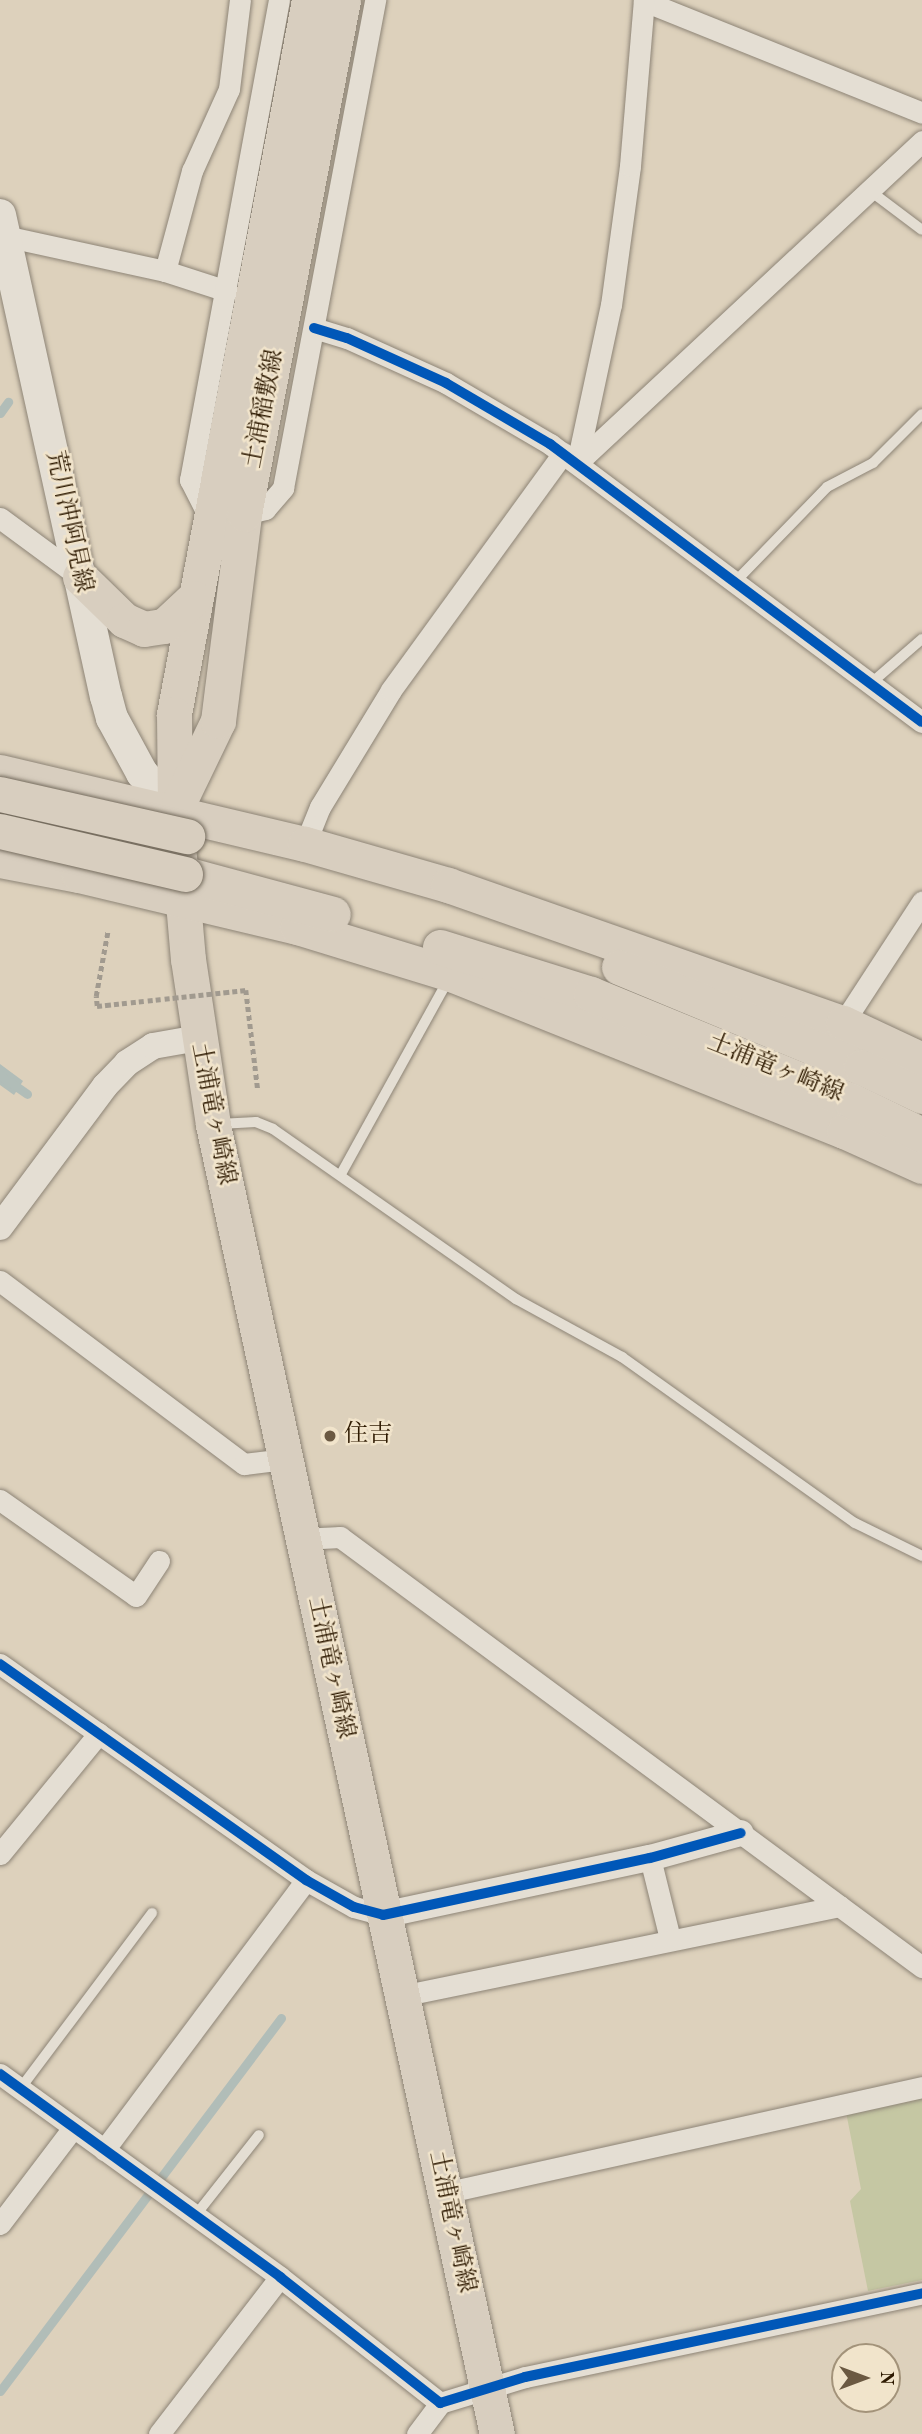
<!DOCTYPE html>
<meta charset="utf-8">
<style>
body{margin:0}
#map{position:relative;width:922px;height:2434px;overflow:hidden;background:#ddd1bc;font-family:"Old Standard TT","Noto Serif JP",serif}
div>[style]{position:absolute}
.green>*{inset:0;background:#c5c7a3}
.water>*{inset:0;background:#b1bdb8}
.stream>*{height:9px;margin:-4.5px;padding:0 4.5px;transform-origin:4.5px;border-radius:4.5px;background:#b1bdb8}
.path>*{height:4.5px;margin-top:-2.25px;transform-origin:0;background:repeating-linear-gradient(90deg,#a19a8f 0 5px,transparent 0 8.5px)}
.roads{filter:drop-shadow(0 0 2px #8d8476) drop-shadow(0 0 2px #8d8476)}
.service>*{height:10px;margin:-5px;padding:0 5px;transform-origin:5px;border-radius:5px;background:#e4ded3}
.minor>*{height:21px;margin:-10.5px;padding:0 10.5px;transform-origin:10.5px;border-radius:10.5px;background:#e4ded3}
.tertiary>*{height:26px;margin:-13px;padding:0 13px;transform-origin:13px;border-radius:13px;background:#e4ded3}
.secondary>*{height:32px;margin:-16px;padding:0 16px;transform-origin:16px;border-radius:16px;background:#e4ded3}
.primary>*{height:35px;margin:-17.5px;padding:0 17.5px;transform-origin:17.5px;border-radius:17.5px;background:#d8cebf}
.path-bridge>*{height:4.5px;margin-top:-2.25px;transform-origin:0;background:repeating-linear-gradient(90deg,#a19a8f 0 5px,transparent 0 8.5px)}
.bridges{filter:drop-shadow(0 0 2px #746b5d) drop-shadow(0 0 2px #746b5d)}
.primary-bridge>*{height:35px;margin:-17.5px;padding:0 17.5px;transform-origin:17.5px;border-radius:17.5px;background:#d8cebf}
.cycleway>*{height:10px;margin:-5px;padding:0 5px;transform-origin:5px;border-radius:5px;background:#0057b8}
.dots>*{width:19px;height:19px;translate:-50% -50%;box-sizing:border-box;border:4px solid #f1e4cb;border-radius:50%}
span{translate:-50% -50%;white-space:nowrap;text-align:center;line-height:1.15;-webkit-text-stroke:5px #f1e4cb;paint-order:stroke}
.street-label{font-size:24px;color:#2d1900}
.poi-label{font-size:24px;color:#2d1900}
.left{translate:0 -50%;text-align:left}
.north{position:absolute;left:831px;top:2343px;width:70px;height:70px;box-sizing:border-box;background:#f1e4cb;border:2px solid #a3937a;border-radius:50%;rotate:90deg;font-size:19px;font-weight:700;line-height:28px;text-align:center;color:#2d1900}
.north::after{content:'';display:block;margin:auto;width:24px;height:32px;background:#6b5942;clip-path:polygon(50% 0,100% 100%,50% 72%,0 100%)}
</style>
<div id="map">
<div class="green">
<div style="clip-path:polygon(922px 2094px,922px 2280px,868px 2291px,850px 2201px,861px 2189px,846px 2112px)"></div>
</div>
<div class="water">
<div style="clip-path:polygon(0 1064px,23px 1081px,14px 1095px,0 1085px)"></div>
</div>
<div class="stream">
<div style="left:0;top:413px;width:14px;rotate:-54deg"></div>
<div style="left:0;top:1075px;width:33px;rotate:35deg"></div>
<div style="left:0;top:2391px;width:467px;rotate:-53deg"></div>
</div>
<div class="path">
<div style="left:246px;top:990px;width:101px;rotate:83.2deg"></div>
<div style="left:97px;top:1006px;width:10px;rotate:-96deg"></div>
<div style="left:96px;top:996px;width:67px;rotate:-79.7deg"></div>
</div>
<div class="roads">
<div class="service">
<div style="left:869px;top:190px;width:66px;rotate:37deg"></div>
<div style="left:736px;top:581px;width:131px;rotate:-45.9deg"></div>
<div style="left:827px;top:487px;width:52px;rotate:-27.6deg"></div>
<div style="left:873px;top:463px;width:69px;rotate:-45deg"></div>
<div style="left:869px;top:685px;width:70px;rotate:-41deg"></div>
<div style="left:219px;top:1124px;width:37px;rotate:-3deg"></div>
<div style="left:256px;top:1122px;width:18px;rotate:22deg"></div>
<div style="left:273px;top:1129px;width:297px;rotate:35deg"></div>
<div style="left:516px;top:1299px;width:121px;rotate:28.7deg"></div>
<div style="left:622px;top:1357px;width:286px;rotate:35.5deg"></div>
<div style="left:855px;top:1523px;width:75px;rotate:26.2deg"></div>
<div style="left:341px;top:1174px;width:222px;rotate:-61.1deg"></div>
<div style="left:20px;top:2089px;width:220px;rotate:-53.1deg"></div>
<div style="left:195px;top:2216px;width:103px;rotate:-51.7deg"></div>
</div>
<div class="minor">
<div style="left:644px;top:1px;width:300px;rotate:21.9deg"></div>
<div style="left:0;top:235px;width:169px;rotate:12.3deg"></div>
<div style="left:165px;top:271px;width:104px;rotate:-74.9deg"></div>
<div style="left:192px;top:171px;width:90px;rotate:-65.7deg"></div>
<div style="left:229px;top:89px;width:90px;rotate:-83deg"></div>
<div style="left:165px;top:271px;width:65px;rotate:17.9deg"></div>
<div style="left:314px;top:328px;width:34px;rotate:17deg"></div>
<div style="left:347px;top:338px;width:109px;rotate:24.4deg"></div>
<div style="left:446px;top:383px;width:121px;rotate:30.4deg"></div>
<div style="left:550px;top:444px;width:464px;rotate:36.8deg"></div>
<div style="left:577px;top:463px;width:472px;rotate:-43deg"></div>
<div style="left:577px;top:463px;width:162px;rotate:-77.9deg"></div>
<div style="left:611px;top:305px;width:140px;rotate:-82.2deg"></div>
<div style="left:630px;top:166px;width:167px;rotate:-85.2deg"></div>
<div style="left:244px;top:514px;width:22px;rotate:-13deg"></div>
<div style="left:265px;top:509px;width:28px;rotate:-49deg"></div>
<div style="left:283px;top:488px;width:497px;rotate:-79.3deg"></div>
<div style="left:0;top:518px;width:99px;rotate:36.4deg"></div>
<div style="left:210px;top:519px;width:44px;rotate:-117.1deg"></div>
<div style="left:190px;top:480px;width:488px;rotate:-79.5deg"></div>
<div style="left:305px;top:844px;width:40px;rotate:-68deg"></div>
<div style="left:320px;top:807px;width:137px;rotate:-58.7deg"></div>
<div style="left:391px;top:690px;width:293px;rotate:-54deg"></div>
<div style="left:843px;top:1023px;width:145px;rotate:-56.9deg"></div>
<div style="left:0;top:1281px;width:305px;rotate:36.9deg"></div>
<div style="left:244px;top:1464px;width:40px;rotate:-7.1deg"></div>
<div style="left:0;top:1500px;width:166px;rotate:35.2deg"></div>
<div style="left:136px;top:1596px;width:42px;rotate:-56.7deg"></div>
<div style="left:301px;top:1539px;width:39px;rotate:-3deg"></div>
<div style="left:340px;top:1537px;width:724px;rotate:36.46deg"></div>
<div style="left:0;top:1664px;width:375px;rotate:35.2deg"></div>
<div style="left:306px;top:1880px;width:55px;rotate:29.4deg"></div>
<div style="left:354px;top:1907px;width:30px;rotate:15deg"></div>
<div style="left:0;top:1854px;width:156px;rotate:-50.7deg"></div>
<div style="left:650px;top:1858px;width:83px;rotate:76.1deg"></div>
<div style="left:401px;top:1996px;width:448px;rotate:-11.6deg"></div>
<div style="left:0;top:2074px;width:346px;rotate:35.9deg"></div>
<div style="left:280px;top:2277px;width:204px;rotate:38.2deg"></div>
<div style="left:440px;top:2403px;width:89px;rotate:-17deg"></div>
<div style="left:525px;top:2377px;width:406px;rotate:-11.9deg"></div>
<div style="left:104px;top:2150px;width:337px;rotate:-53.2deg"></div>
<div style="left:444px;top:2193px;width:490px;rotate:-12.5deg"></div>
<div style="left:0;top:2224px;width:121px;rotate:-52.8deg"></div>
<div style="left:159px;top:2434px;width:198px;rotate:-52.4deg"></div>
<div style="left:417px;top:2434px;width:39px;rotate:-53deg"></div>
</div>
<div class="tertiary">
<div style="left:0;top:1227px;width:176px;rotate:-53.3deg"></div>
<div style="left:105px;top:1086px;width:32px;rotate:-46deg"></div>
<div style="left:127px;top:1063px;width:31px;rotate:-33deg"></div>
<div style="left:153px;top:1046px;width:46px;rotate:-10.1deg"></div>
<div style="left:383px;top:1915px;width:273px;rotate:-12.1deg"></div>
<div style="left:650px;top:1858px;width:94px;rotate:-15.4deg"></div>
</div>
<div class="secondary">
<div style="left:0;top:215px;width:493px;rotate:77.6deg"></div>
<div style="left:106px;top:696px;width:23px;rotate:75deg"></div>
<div style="left:112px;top:718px;width:63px;rotate:61.4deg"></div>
<div style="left:142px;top:773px;width:50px;rotate:49deg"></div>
</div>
<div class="primary">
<div style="left:309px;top:0;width:727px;rotate:100.71deg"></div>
<div style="left:174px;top:714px;width:97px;rotate:89.4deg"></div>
<div style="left:175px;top:811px;width:149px;rotate:85deg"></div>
<div style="left:188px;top:959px;width:168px;rotate:81.4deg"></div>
<div style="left:213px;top:1125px;width:1339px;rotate:77.76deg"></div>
<div style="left:80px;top:577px;width:62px;rotate:44.3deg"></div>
<div style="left:124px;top:620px;width:22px;rotate:24deg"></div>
<div style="left:144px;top:629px;width:20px;rotate:-9deg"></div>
<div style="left:164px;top:626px;width:41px;rotate:-43deg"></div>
<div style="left:0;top:772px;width:313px;rotate:13.3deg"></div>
<div style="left:305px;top:844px;width:149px;rotate:16deg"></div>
<div style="left:448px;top:885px;width:418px;rotate:19.3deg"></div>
<div style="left:843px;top:1023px;width:87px;rotate:25.1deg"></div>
<div style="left:179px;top:802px;width:90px;rotate:-64.3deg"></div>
<div style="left:218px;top:721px;width:209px;rotate:-82.8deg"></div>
<div style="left:244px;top:514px;width:523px;rotate:-79.1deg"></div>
<div style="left:0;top:860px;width:80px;rotate:10.8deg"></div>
<div style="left:79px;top:875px;width:224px;rotate:13.4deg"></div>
<div style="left:297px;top:927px;width:161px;rotate:17deg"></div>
<div style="left:451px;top:974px;width:423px;rotate:21.8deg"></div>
<div style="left:844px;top:1131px;width:85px;rotate:24.2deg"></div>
<div style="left:185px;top:874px;width:153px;rotate:15.1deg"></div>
<div style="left:440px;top:947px;width:158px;rotate:17.3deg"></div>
<div style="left:591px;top:994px;width:280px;rotate:22.3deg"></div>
<div style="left:850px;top:1100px;width:80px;rotate:25.9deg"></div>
<div style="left:619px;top:967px;width:262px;rotate:22.5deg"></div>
<div style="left:861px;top:1067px;width:68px;rotate:25.4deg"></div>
</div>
</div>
<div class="path-bridge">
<div style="left:97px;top:1006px;width:150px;rotate:-6.1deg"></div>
</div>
<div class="bridges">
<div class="primary-bridge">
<div style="left:0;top:794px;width:192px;rotate:12.7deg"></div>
<div style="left:0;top:831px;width:190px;rotate:13.1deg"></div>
</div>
</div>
<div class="cycleway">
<div style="left:314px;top:328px;width:34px;rotate:17deg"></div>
<div style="left:347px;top:338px;width:109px;rotate:24.4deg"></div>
<div style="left:446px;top:383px;width:121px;rotate:30.4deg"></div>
<div style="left:550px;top:444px;width:464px;rotate:36.8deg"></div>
<div style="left:0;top:1664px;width:375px;rotate:35.2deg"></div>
<div style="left:306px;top:1880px;width:55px;rotate:29.4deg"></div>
<div style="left:354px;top:1907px;width:30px;rotate:15deg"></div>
<div style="left:383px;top:1915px;width:273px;rotate:-12.1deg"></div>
<div style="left:650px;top:1858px;width:94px;rotate:-15.4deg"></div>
<div style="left:0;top:2074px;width:346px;rotate:35.9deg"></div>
<div style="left:280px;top:2277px;width:204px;rotate:38.2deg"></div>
<div style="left:440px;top:2403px;width:89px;rotate:-17deg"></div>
<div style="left:525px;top:2377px;width:406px;rotate:-11.9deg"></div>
</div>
<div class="dots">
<div style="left:330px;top:1436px;background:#6b5942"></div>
</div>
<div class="street-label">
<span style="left:265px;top:409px;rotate:-79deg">土浦稲敷線</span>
<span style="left:68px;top:522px;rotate:78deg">荒川沖阿見線</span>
<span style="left:775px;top:1069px;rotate:22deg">土浦竜ヶ崎線</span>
<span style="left:212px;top:1114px;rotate:79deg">土浦竜ヶ崎線</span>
<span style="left:330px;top:1668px;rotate:78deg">土浦竜ヶ崎線</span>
<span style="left:451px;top:2222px;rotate:78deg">土浦竜ヶ崎線</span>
</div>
<div class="poi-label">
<span class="left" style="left:344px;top:1436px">住吉</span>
</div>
<div class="north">N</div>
</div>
